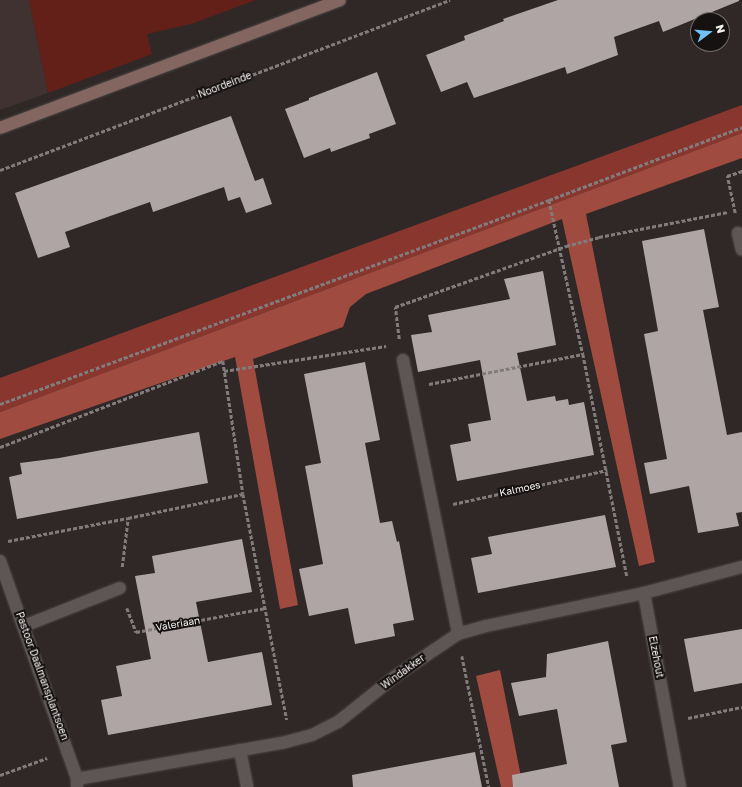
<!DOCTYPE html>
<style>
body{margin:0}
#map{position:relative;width:742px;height:787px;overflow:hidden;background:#2f2827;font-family:"Golos Text",sans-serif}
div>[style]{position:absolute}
.built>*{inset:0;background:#3f3230}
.green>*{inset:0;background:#632019}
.forest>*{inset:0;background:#89372e}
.water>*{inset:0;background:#a04b40}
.building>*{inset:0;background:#aea5a4}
.path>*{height:2.5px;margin-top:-1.25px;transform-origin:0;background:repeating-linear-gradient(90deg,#817c7b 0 4px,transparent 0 6px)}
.roads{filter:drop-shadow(0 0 1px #4d4746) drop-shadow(0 0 1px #4d4746)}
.street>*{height:12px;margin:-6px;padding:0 6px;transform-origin:6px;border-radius:6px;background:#5e5655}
.secondary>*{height:12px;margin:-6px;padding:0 6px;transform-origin:6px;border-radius:6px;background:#846661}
span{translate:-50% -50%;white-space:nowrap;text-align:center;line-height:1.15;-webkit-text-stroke:4px #151211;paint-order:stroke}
.street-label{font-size:10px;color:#f6f2f1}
.north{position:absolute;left:690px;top:12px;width:40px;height:40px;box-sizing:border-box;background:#151211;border:1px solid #6f6c6b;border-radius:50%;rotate:74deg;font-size:11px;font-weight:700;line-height:16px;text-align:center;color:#f6f2f1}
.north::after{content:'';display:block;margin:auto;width:14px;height:18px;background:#72c1f5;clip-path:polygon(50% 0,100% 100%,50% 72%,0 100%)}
</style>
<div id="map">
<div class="built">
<div style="clip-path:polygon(0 0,29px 0,48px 93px,0 110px)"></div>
</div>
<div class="green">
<div style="clip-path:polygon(29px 0,256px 0,191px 24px,147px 34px,152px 54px,48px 93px)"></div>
</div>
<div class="forest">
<div style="clip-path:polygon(742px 105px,742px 133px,0 412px,0 378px)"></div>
</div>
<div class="water">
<div style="clip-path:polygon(742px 133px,742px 158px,586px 214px,655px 562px,639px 566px,562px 219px,366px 294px,350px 307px,343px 327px,253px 359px,298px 605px,280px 609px,235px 357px,0 439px,0 412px)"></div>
<div style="clip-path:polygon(500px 670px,523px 787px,501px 787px,476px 676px)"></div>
</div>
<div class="building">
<div style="clip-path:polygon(558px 0,739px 0,739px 1px,663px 32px,659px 21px,614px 37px,618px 55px,567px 74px,565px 67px,474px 98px,467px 82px,441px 92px,426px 55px,465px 40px,464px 36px,504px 21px,503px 19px)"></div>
<div style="clip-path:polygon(377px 72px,396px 124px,369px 134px,370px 138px,331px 152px,330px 148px,304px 158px,285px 109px,309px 100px,309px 98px)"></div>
<div style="clip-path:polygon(231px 116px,255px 181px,263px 178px,272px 204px,246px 213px,240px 197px,228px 201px,224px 187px,153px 212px,150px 202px,65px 232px,70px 247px,38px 258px,15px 193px)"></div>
<div style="clip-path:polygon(704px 229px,719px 307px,703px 310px,727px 435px,742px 432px,742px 512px,736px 513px,739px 526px,698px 533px,689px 486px,650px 494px,644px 463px,667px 459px,644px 334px,658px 331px,642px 241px)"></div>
<div style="clip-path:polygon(543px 271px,556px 345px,517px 353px,527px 401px,555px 396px,556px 401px,568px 399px,569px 405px,584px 402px,594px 455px,457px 481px,450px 445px,471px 441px,468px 424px,491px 420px,480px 360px,418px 372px,411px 335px,432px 332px,428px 315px,510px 299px,504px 279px)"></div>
<div style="clip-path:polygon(365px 362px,380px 440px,365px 443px,380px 523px,392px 521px,397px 542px,399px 541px,414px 620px,393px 624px,395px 636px,355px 644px,348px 608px,309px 616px,299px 569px,323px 564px,305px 466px,321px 463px,304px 374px)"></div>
<div style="clip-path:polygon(199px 432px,208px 483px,17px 519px,9px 477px,22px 474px,20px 463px,59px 458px)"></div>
<div style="clip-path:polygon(605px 515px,616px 567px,478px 593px,471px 558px,492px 554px,488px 537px)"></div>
<div style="clip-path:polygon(242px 539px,252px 592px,196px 602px,208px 662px,262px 652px,272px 705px,108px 735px,101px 700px,122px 696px,116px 666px,151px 659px,135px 576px,155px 573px,152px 556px)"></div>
<div style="clip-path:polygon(742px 629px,742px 683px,694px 692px,684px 639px)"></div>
<div style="clip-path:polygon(608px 641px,627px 742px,611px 745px,619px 787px,513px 787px,512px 775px,567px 764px,557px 709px,519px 716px,511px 683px,546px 677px,547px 654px)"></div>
<div style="clip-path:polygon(475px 752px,482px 787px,353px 787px,352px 775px)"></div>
</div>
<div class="path">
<div style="left:0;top:170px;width:481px;rotate:-20.7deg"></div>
<div style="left:549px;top:200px;width:158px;rotate:77.6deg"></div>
<div style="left:583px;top:354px;width:226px;rotate:78.8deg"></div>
<div style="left:735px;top:213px;width:38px;rotate:-102deg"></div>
<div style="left:727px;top:176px;width:16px;rotate:-18deg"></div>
<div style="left:399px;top:339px;width:32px;rotate:-97deg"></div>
<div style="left:395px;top:307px;width:182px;rotate:-19.6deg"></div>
<div style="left:566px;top:246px;width:34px;rotate:-15deg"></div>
<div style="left:599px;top:237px;width:131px;rotate:-11deg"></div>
<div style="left:224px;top:371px;width:164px;rotate:-8.8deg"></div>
<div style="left:429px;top:384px;width:157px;rotate:-11deg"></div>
<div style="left:0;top:404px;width:586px;rotate:-20.38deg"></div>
<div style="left:549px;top:200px;width:206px;rotate:-20.7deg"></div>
<div style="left:0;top:447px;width:239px;rotate:-21.1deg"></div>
<div style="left:223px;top:361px;width:134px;rotate:81.4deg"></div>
<div style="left:243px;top:494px;width:230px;rotate:79deg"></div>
<div style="left:453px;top:504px;width:158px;rotate:-12.4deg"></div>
<div style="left:8px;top:541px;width:122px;rotate:-10.9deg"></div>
<div style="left:122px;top:567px;width:49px;rotate:-83deg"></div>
<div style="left:128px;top:518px;width:117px;rotate:-11.8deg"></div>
<div style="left:127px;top:608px;width:26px;rotate:69deg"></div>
<div style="left:136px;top:632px;width:132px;rotate:-10.5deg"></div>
<div style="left:462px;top:656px;width:134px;rotate:78.4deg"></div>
<div style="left:688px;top:718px;width:55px;rotate:-11.5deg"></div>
<div style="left:0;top:775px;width:50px;rotate:-19.9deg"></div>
</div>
<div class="roads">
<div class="street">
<div style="left:738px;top:233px;width:17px;rotate:77deg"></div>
<div style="left:403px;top:360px;width:279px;rotate:78.6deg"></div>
<div style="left:0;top:561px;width:231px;rotate:70.5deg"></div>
<div style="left:644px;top:593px;width:197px;rotate:79.5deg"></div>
<div style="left:24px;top:626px;width:103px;rotate:-21.6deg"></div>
<div style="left:240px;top:750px;width:38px;rotate:79deg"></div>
<div style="left:77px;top:787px;width:8px;rotate:-90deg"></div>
<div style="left:77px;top:779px;width:208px;rotate:-10deg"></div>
<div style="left:282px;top:743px;width:31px;rotate:-15deg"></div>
<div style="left:312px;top:735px;width:29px;rotate:-27deg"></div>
<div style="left:338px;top:722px;width:75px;rotate:-38.5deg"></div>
<div style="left:397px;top:675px;width:73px;rotate:-33.9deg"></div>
<div style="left:458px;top:634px;width:29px;rotate:-16deg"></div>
<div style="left:486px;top:626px;width:161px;rotate:-11.8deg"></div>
<div style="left:644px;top:593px;width:101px;rotate:-14.9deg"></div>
</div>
<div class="secondary">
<div style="left:0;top:128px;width:363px;rotate:-20.6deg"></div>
</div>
</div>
<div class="street-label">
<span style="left:225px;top:85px;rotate:-21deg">Noordeinde</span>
<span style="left:520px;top:489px;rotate:-12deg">Kalmoes</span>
<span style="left:178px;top:624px;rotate:-10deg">Valeriaan</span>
<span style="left:656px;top:657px;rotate:79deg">Elzehout</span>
<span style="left:403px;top:672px;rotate:-36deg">Windakker</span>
<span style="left:42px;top:676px;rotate:70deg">Pastoor Daalmansplantsoen</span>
</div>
<div class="north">N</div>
</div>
